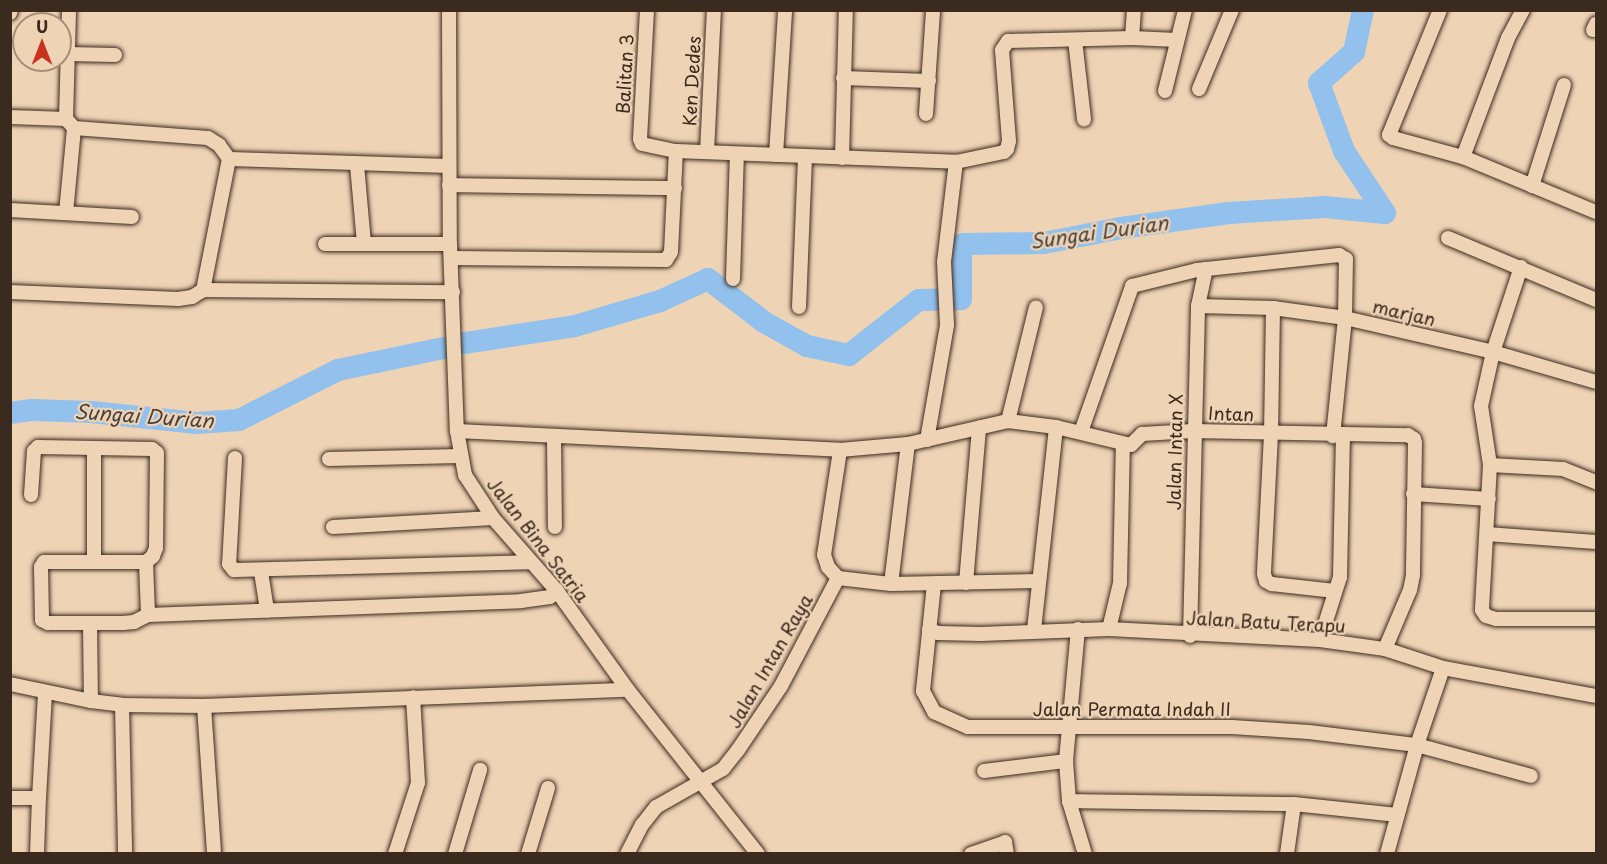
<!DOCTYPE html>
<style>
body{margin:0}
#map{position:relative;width:1607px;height:864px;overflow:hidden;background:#eed3b5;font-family:"Playpen Sans",sans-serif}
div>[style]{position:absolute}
.river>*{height:22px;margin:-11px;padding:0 11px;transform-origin:11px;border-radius:11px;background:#91c1ec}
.roads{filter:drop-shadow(0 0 2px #3b2a1e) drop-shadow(0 0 2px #3b2a1e)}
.minor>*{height:14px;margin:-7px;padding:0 7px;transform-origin:7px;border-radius:7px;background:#eed3b5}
span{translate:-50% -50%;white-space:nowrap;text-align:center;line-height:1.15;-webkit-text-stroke:4.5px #eed3b5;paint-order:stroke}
.street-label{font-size:18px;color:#3b2a1e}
.water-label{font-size:20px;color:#48413d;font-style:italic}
.frame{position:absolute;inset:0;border:12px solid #3b2a1e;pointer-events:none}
.north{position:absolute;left:12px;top:12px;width:60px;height:60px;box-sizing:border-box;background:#eed3b5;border:2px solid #a68f79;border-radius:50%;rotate:0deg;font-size:16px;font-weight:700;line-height:24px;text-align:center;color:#3b2a1e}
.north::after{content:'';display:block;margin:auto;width:21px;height:27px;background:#c8321e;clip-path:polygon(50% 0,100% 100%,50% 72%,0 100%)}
</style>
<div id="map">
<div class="river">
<div style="left:465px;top:343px;width:111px;rotate:-8.8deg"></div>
<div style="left:575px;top:326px;width:89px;rotate:-16.4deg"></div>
<div style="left:660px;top:301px;width:53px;rotate:-24.6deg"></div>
<div style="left:708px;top:279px;width:71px;rotate:37.5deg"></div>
<div style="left:764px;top:322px;width:49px;rotate:29.2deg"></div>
<div style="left:807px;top:346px;width:43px;rotate:12.1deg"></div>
<div style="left:849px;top:355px;width:89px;rotate:-38.2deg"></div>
<div style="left:919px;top:300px;width:42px;rotate:-1.4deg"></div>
<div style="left:961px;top:299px;width:54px;rotate:-90deg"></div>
<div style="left:961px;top:245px;width:4px;rotate:-14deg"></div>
<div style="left:965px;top:244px;width:79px;rotate:-0.7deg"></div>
<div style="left:1044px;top:243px;width:78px;rotate:-11deg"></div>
<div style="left:1121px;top:228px;width:109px;rotate:-7.9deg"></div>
<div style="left:1229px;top:213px;width:96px;rotate:-3.6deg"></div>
<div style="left:1325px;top:207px;width:60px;rotate:5.7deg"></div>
<div style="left:1385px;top:213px;width:74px;rotate:-123.5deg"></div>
<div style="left:1344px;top:151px;width:72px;rotate:-110.2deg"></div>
<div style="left:1319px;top:83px;width:47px;rotate:-41.5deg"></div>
<div style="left:1354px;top:52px;width:43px;rotate:-77.9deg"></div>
<div style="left:10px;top:413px;width:22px;rotate:-8deg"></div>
<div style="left:32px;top:410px;width:59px;rotate:1.9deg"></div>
<div style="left:91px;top:412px;width:107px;rotate:5.9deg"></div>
<div style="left:197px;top:423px;width:42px;rotate:-4.1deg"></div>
<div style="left:239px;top:420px;width:111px;rotate:-26.8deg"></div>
<div style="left:338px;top:370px;width:108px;rotate:-11.7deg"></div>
</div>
<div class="roads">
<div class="minor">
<div style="left:449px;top:10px;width:234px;rotate:89.8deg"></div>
<div style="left:450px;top:244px;width:187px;rotate:87.9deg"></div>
<div style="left:457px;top:431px;width:45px;rotate:79.7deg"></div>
<div style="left:465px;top:475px;width:51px;rotate:56.9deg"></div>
<div style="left:493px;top:518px;width:97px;rotate:48.8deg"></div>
<div style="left:557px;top:591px;width:122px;rotate:54.4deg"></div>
<div style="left:628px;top:690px;width:209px;rotate:51.6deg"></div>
<div style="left:647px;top:10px;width:129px;rotate:93.1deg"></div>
<div style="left:640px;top:139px;width:5px;rotate:68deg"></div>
<div style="left:642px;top:144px;width:35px;rotate:12deg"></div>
<div style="left:676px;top:151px;width:280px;rotate:2.2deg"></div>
<div style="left:956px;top:162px;width:49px;rotate:-11.8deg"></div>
<div style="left:1004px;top:152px;width:4px;rotate:-45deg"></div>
<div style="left:1007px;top:149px;width:8px;rotate:-76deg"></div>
<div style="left:1009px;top:141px;width:91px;rotate:-94.4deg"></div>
<div style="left:1002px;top:50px;width:11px;rotate:-56deg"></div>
<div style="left:1008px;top:41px;width:124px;rotate:-1.4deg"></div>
<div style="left:1132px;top:38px;width:28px;rotate:-86deg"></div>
<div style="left:1440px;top:10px;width:135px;rotate:112.2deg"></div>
<div style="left:1389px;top:135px;width:5px;rotate:37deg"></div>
<div style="left:1393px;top:138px;width:73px;rotate:15.2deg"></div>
<div style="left:1463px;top:157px;width:144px;rotate:22.5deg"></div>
<div style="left:10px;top:13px;width:3px;rotate:-72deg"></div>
<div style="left:1593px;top:30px;width:7px;rotate:-63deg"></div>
<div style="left:1132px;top:38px;width:45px;rotate:2.5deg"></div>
<div style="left:1075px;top:40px;width:80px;rotate:83.5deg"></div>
<div style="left:68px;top:54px;width:47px;rotate:1.2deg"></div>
<div style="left:843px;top:78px;width:86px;rotate:2deg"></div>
<div style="left:1199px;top:89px;width:86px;rotate:-67.3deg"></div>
<div style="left:1165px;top:91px;width:83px;rotate:-76.1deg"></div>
<div style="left:926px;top:114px;width:104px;rotate:-86.1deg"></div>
<div style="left:10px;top:117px;width:56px;rotate:2deg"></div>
<div style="left:66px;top:119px;width:12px;rotate:48deg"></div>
<div style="left:74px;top:128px;width:134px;rotate:4.3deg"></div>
<div style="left:208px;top:138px;width:13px;rotate:32deg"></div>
<div style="left:219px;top:145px;width:17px;rotate:54deg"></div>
<div style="left:229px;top:159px;width:134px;rotate:101.2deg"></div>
<div style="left:66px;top:119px;width:109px;rotate:-88.4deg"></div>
<div style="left:707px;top:152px;width:142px;rotate:-87.2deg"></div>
<div style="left:776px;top:155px;width:145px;rotate:-86.4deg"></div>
<div style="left:1463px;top:157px;width:127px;rotate:-69.3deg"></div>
<div style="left:1508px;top:38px;width:32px;rotate:-62deg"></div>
<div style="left:842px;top:158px;width:148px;rotate:-88.5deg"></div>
<div style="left:229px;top:159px;width:220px;rotate:1.8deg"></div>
<div style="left:357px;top:165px;width:79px;rotate:84.9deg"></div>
<div style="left:449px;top:185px;width:226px;rotate:0.8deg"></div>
<div style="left:1532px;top:186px;width:106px;rotate:-72.4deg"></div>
<div style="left:10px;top:210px;width:122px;rotate:3.3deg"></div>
<div style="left:66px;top:213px;width:85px;rotate:-84.6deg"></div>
<div style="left:1448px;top:238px;width:160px;rotate:22.7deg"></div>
<div style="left:325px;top:244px;width:125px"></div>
<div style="left:451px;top:258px;width:215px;rotate:0.5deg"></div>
<div style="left:666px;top:260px;width:9px;rotate:-58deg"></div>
<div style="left:671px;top:252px;width:101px;rotate:-87.2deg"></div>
<div style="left:1521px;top:267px;width:89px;rotate:108.2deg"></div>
<div style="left:1493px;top:352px;width:55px;rotate:102.5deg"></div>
<div style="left:1481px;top:406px;width:60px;rotate:81.3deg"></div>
<div style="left:1490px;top:465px;width:145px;rotate:93.2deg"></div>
<div style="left:1482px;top:610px;width:7px;rotate:56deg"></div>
<div style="left:1486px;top:616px;width:10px;rotate:17deg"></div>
<div style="left:1496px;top:619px;width:100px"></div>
<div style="left:733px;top:279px;width:125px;rotate:-88.2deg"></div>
<div style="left:10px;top:292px;width:168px;rotate:2.4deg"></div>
<div style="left:178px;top:299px;width:14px;rotate:-8deg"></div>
<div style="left:192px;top:297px;width:13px;rotate:-32deg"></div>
<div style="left:203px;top:290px;width:250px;rotate:0.5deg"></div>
<div style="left:1198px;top:306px;width:75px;rotate:1.5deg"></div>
<div style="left:1273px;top:308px;width:73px;rotate:7.9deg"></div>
<div style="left:1345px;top:318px;width:152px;rotate:12.9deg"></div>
<div style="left:1493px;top:352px;width:107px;rotate:16.2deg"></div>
<div style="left:799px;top:307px;width:150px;rotate:-87.7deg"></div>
<div style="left:1273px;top:308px;width:126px;rotate:90.9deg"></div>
<div style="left:1271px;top:434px;width:140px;rotate:92.9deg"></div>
<div style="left:1264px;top:574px;width:7px;rotate:74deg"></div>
<div style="left:1266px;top:581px;width:7px;rotate:27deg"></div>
<div style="left:1272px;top:584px;width:63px;rotate:6.3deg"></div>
<div style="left:1008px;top:421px;width:117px;rotate:-76.2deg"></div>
<div style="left:457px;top:431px;width:383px;rotate:2.8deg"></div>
<div style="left:840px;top:450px;width:68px;rotate:-5deg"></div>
<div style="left:908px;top:444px;width:103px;rotate:-13deg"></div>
<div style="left:1008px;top:421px;width:48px;rotate:7.1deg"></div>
<div style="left:1056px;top:427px;width:77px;rotate:13.5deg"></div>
<div style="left:1131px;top:445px;width:16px;rotate:-45deg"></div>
<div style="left:1142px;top:434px;width:51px;rotate:-3.4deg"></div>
<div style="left:1193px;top:431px;width:215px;rotate:1.1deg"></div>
<div style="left:1408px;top:435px;width:7px;rotate:34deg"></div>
<div style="left:1414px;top:439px;width:4px;rotate:76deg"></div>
<div style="left:1415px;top:443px;width:132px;rotate:90.9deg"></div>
<div style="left:1413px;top:575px;width:15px;rotate:101deg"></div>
<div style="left:1410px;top:590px;width:64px;rotate:113deg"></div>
<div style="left:1081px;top:432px;width:155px;rotate:-70.7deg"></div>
<div style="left:1132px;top:286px;width:67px;rotate:-13.8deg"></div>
<div style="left:1197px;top:270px;width:143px;rotate:-6deg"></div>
<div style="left:1339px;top:255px;width:8px;rotate:30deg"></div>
<div style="left:1346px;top:259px;width:59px;rotate:91deg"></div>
<div style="left:1345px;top:318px;width:119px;rotate:95.8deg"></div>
<div style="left:554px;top:438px;width:89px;rotate:89.4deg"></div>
<div style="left:927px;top:440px;width:117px;rotate:-80.1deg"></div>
<div style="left:947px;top:325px;width:63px;rotate:-92.7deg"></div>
<div style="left:944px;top:262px;width:101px;rotate:-83.2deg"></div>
<div style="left:235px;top:458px;width:106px;rotate:93.2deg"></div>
<div style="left:229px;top:564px;width:8px;rotate:50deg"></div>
<div style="left:234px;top:570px;width:297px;rotate:-1.5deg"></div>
<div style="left:329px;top:459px;width:131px;rotate:-1.3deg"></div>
<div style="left:1490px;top:465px;width:73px;rotate:3.1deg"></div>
<div style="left:1563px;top:469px;width:35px;rotate:22deg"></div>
<div style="left:1413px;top:494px;width:76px;rotate:3.8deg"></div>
<div style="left:31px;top:495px;width:44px;rotate:-86.1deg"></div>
<div style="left:34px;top:451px;width:6px;rotate:-45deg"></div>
<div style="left:38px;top:447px;width:114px;rotate:1deg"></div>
<div style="left:152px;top:449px;width:6px;rotate:39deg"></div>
<div style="left:157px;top:453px;width:95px;rotate:90.6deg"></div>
<div style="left:156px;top:548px;width:9px;rotate:111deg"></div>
<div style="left:153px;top:556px;width:9px;rotate:139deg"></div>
<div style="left:146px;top:562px;width:53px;rotate:87.8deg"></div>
<div style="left:333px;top:527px;width:160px;rotate:-3.2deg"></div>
<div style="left:1487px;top:534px;width:109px;rotate:4.2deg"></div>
<div style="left:94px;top:561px;width:113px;rotate:-90deg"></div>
<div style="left:146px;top:562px;width:102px;rotate:180deg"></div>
<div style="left:44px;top:562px;width:6px;rotate:121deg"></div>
<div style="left:41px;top:567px;width:53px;rotate:88.9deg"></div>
<div style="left:42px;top:620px;width:7px;rotate:27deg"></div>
<div style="left:48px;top:623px;width:75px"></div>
<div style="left:123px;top:623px;width:11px;rotate:-5deg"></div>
<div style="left:134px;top:622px;width:16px;rotate:-27deg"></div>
<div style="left:148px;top:615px;width:373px;rotate:-2.1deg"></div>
<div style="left:521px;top:601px;width:29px;rotate:-8deg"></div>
<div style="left:550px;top:597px;width:9px;rotate:-41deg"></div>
<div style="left:261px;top:572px;width:39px;rotate:81deg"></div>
<div style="left:838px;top:578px;width:53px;rotate:6.5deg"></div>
<div style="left:891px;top:584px;width:147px;rotate:-1.2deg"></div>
<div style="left:838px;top:578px;width:15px;rotate:-132deg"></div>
<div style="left:828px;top:567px;width:13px;rotate:-108deg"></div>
<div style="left:824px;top:555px;width:106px;rotate:-81.3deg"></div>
<div style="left:966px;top:583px;width:156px;rotate:-85.2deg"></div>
<div style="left:891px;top:584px;width:141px;rotate:-83.1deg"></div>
<div style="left:934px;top:584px;width:108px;rotate:95.9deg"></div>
<div style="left:923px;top:691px;width:24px;rotate:62deg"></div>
<div style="left:934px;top:712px;width:37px;rotate:24deg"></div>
<div style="left:968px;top:727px;width:264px"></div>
<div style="left:1232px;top:727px;width:77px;rotate:3.7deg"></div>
<div style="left:1309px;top:732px;width:109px;rotate:6.9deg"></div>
<div style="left:1417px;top:745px;width:118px;rotate:15.2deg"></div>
<div style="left:90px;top:624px;width:77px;rotate:89.3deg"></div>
<div style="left:1078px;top:629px;width:133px;rotate:95.2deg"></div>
<div style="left:1066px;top:761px;width:40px;rotate:85.7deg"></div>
<div style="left:1069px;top:801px;width:225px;rotate:0.8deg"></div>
<div style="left:1294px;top:804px;width:50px;rotate:98deg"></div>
<div style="left:1109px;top:629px;width:47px;rotate:-76.6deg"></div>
<div style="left:1120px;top:583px;width:139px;rotate:-88.8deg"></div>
<div style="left:929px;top:630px;width:9px;rotate:18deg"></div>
<div style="left:938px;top:633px;width:43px;rotate:1.3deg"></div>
<div style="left:981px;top:634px;width:128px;rotate:-2.2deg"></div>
<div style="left:1109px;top:629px;width:211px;rotate:3deg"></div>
<div style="left:1320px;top:640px;width:66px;rotate:7.9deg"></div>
<div style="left:1385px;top:649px;width:61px;rotate:18.1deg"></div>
<div style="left:1443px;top:668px;width:156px;rotate:10.4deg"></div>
<div style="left:1034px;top:630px;width:204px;rotate:-83.8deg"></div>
<div style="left:1190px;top:636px;width:330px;rotate:-88.6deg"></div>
<div style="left:1198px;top:306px;width:38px;rotate:-78deg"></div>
<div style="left:1320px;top:640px;width:66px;rotate:-72.4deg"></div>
<div style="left:1340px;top:577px;width:141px;rotate:-88.8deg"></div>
<div style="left:10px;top:684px;width:83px;rotate:11.9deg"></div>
<div style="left:91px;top:701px;width:31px;rotate:7deg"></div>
<div style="left:122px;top:705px;width:82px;rotate:0.7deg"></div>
<div style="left:204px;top:706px;width:424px;rotate:-2.2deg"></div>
<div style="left:122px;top:705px;width:149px;rotate:88.8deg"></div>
<div style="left:204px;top:706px;width:148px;rotate:86.1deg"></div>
<div style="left:984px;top:771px;width:83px;rotate:-7deg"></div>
<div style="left:10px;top:798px;width:29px"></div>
<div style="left:39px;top:798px;width:105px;rotate:-86.7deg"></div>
<div style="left:1069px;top:801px;width:55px;rotate:73.2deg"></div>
<div style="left:1294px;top:804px;width:104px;rotate:6.1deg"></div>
<div style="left:37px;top:854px;width:56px;rotate:-88deg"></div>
<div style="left:395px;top:854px;width:75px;rotate:-72.1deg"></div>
<div style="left:418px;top:783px;width:86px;rotate:-93.3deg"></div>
<div style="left:455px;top:854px;width:88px;rotate:-73.4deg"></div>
<div style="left:528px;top:854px;width:69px;rotate:-73.1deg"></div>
<div style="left:627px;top:854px;width:33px;rotate:-63deg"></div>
<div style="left:642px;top:825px;width:23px;rotate:-52deg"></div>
<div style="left:656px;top:807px;width:77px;rotate:-29.6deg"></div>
<div style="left:723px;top:769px;width:24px;rotate:-52deg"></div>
<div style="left:738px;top:750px;width:77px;rotate:-56.1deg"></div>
<div style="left:781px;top:686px;width:122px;rotate:-62.2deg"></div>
<div style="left:971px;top:854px;width:36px;rotate:-19deg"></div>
<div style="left:1005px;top:842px;width:12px;rotate:81deg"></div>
<div style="left:1387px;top:854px;width:113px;rotate:-74.6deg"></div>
<div style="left:1417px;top:745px;width:81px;rotate:-71.3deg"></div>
</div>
</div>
<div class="street-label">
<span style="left:625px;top:74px;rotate:-87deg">Balitan 3</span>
<span style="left:692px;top:81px;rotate:-87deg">Ken Dedes</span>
<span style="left:1404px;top:313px;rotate:13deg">marjan</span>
<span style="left:1231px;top:414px;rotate:2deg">Intan</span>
<span style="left:1175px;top:452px;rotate:-89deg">Jalan Intan X</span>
<span style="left:538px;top:540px;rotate:52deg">Jalan Bina Satria</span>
<span style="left:1266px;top:622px;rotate:3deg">Jalan Batu Terapu</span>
<span style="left:770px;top:661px;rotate:-60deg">Jalan Intan Raya</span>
<span style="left:1132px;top:709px">Jalan Permata Indah II</span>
</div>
<div class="water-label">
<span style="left:1099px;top:232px;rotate:-8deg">Sungai Durian</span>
<span style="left:144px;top:416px;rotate:4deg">Sungai Durian</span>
</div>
<div class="frame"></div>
<div class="north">U</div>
</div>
